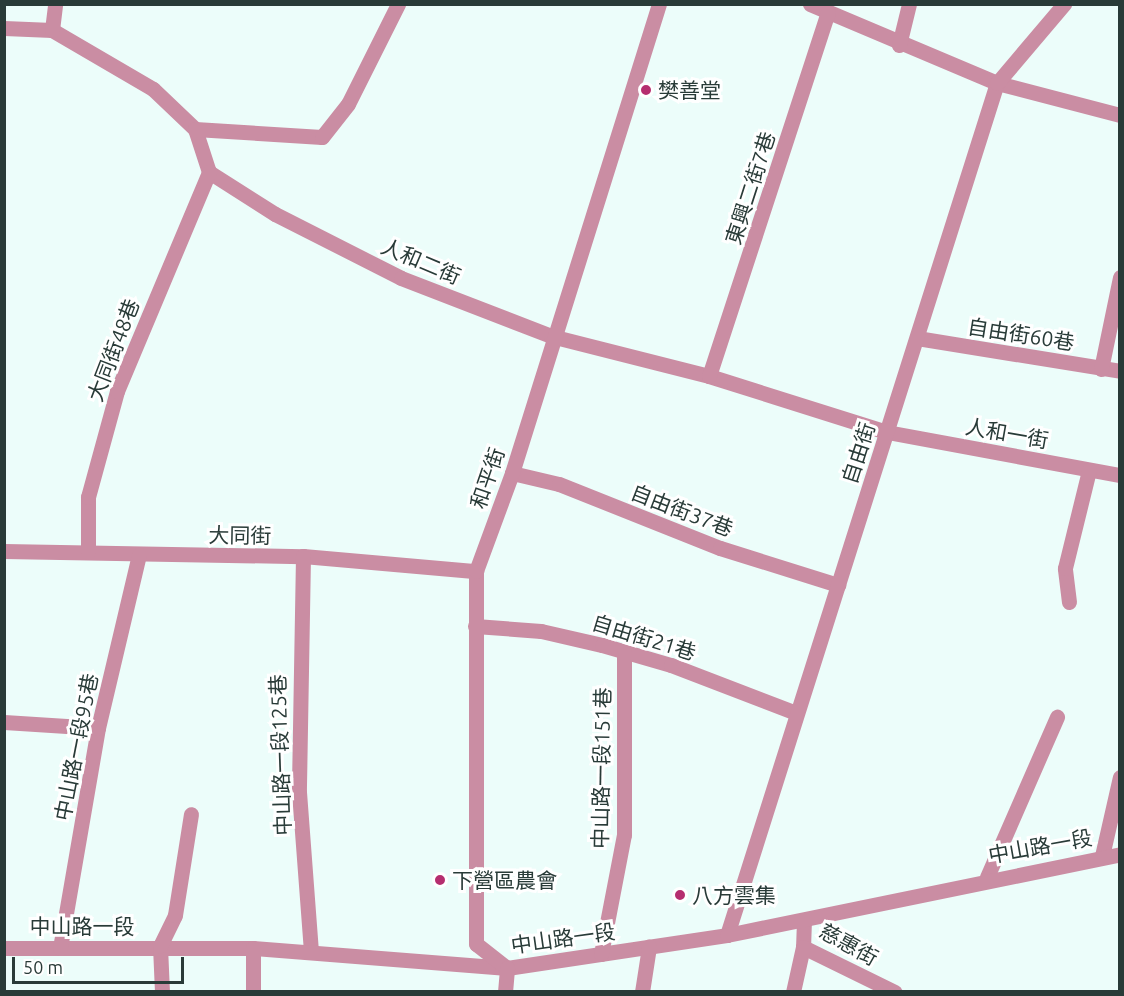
<!DOCTYPE html>
<meta charset="utf-8">
<style>
body{margin:0}
#map{position:relative;width:1124px;height:996px;overflow:hidden;background:#ecfdfa;font-family:Ubuntu,"Noto Sans TC",sans-serif}
div>[style]{position:absolute}
.minor>*{height:15px;margin:-7.5px;padding:0 7.5px;transform-origin:7.5px;border-radius:7.5px;background:#ca8da3}
.dots>*{width:16px;height:16px;translate:-50% -50%;box-sizing:border-box;border:3px solid #fff;border-radius:50%}
span{translate:-50% -50%;white-space:nowrap;text-align:center;line-height:1.15;-webkit-text-stroke:6px #fff;paint-order:stroke}
.poi-label{font-size:21px;color:#293b38}
.left{translate:0 -50%;text-align:left}
.street-label{font-size:21px;color:#293b38}
.frame{position:absolute;inset:0;border:6px solid #293b38;pointer-events:none}
.scale{position:absolute;left:12px;top:957px;width:172px;height:27px;box-sizing:border-box;border:3px solid #293b38;border-top:0;padding-left:8px;font-size:18px;line-height:21px;white-space:nowrap;color:#293b38;-webkit-text-stroke:4px #fff;paint-order:stroke}
</style>
<div id="map">
<div class="minor">
<div style="left:810px;top:4px;width:203px;rotate:22.9deg"></div>
<div style="left:997px;top:83px;width:127px;rotate:14.6deg"></div>
<div style="left:4px;top:28px;width:48px;rotate:2.4deg"></div>
<div style="left:52px;top:30px;width:117px;rotate:30.3deg"></div>
<div style="left:153px;top:89px;width:58px;rotate:43.6deg"></div>
<div style="left:195px;top:129px;width:45px;rotate:72deg"></div>
<div style="left:209px;top:172px;width:78px;rotate:32.5deg"></div>
<div style="left:275px;top:214px;width:141px;rotate:26.9deg"></div>
<div style="left:401px;top:278px;width:161px;rotate:21.1deg"></div>
<div style="left:551px;top:336px;width:163px;rotate:14.2deg"></div>
<div style="left:709px;top:376px;width:187px;rotate:17.5deg"></div>
<div style="left:887px;top:432px;width:237px;rotate:10.5deg"></div>
<div style="left:52px;top:30px;width:26px;rotate:-83deg"></div>
<div style="left:899px;top:45px;width:42px;rotate:-76.3deg"></div>
<div style="left:195px;top:129px;width:127px;rotate:3.6deg"></div>
<div style="left:322px;top:137px;width:42px;rotate:-51.8deg"></div>
<div style="left:348px;top:104px;width:112px;rotate:-63.4deg"></div>
<div style="left:917px;top:338px;width:206px;rotate:9.2deg"></div>
<div style="left:1101px;top:369px;width:94px;rotate:-78.3deg"></div>
<div style="left:709px;top:376px;width:383px;rotate:-71.9deg"></div>
<div style="left:512px;top:473px;width:48px;rotate:13.2deg"></div>
<div style="left:559px;top:484px;width:173px;rotate:21.7deg"></div>
<div style="left:720px;top:548px;width:124px;rotate:17.4deg"></div>
<div style="left:4px;top:551px;width:299px;rotate:1deg"></div>
<div style="left:303px;top:556px;width:174px;rotate:5deg"></div>
<div style="left:88px;top:552px;width:55px;rotate:-90deg"></div>
<div style="left:88px;top:497px;width:110px;rotate:-74.7deg"></div>
<div style="left:117px;top:391px;width:238px;rotate:-67.2deg"></div>
<div style="left:303px;top:556px;width:236px;rotate:91deg"></div>
<div style="left:299px;top:792px;width:160px;rotate:85.7deg"></div>
<div style="left:1069px;top:602px;width:34px;rotate:-97deg"></div>
<div style="left:1065px;top:568px;width:101px;rotate:-76.2deg"></div>
<div style="left:475px;top:626px;width:66px;rotate:4.3deg"></div>
<div style="left:541px;top:631px;width:63px;rotate:12.9deg"></div>
<div style="left:602px;top:645px;width:72px;rotate:16.2deg"></div>
<div style="left:671px;top:665px;width:134px;rotate:21deg"></div>
<div style="left:4px;top:722px;width:94px;rotate:3.7deg"></div>
<div style="left:1102px;top:856px;width:81px;rotate:-77.2deg"></div>
<div style="left:987px;top:877px;width:175px;rotate:-66.4deg"></div>
<div style="left:804px;top:920px;width:27px;rotate:92deg"></div>
<div style="left:803px;top:947px;width:102px;rotate:26.1deg"></div>
<div style="left:727px;top:935px;width:894px;rotate:-72.42deg"></div>
<div style="left:997px;top:83px;width:104px;rotate:-49.7deg"></div>
<div style="left:4px;top:948px;width:249px"></div>
<div style="left:253px;top:948px;width:255px;rotate:4.5deg"></div>
<div style="left:507px;top:968px;width:222px;rotate:-8.5deg"></div>
<div style="left:727px;top:935px;width:401px;rotate:-11.6deg"></div>
<div style="left:60px;top:948px;width:223px;rotate:-80.2deg"></div>
<div style="left:98px;top:728px;width:178px;rotate:-76.7deg"></div>
<div style="left:601px;top:954px;width:121px;rotate:-79.1deg"></div>
<div style="left:624px;top:835px;width:183px;rotate:-90deg"></div>
<div style="left:507px;top:968px;width:39px;rotate:-142deg"></div>
<div style="left:476px;top:944px;width:373px;rotate:-90deg"></div>
<div style="left:476px;top:571px;width:104px;rotate:-69.8deg"></div>
<div style="left:512px;top:473px;width:491px;rotate:-72.6deg"></div>
<div style="left:162px;top:992px;width:46px;rotate:-92.5deg"></div>
<div style="left:160px;top:946px;width:34px;rotate:-64deg"></div>
<div style="left:175px;top:915px;width:102px;rotate:-81deg"></div>
<div style="left:253px;top:992px;width:44px;rotate:-90deg"></div>
<div style="left:505px;top:992px;width:24px;rotate:-85deg"></div>
<div style="left:642px;top:992px;width:46px;rotate:-81.2deg"></div>
<div style="left:793px;top:992px;width:46px;rotate:-77.5deg"></div>
</div>
<div class="dots">
<div style="left:646px;top:90px;background:#b52e6f"></div>
<div style="left:440px;top:880px;background:#b52e6f"></div>
<div style="left:680px;top:895px;background:#b52e6f"></div>
</div>
<div class="poi-label">
<span class="left" style="left:658px;top:90px">樊善堂</span>
<span class="left" style="left:452px;top:880px">下營區農會</span>
<span class="left" style="left:692px;top:895px">八方雲集</span>
</div>
<div class="street-label">
<span style="left:750px;top:188px;rotate:-72deg">東興二街7巷</span>
<span style="left:421px;top:261px;rotate:23deg">人和二街</span>
<span style="left:1021px;top:334px;rotate:9deg">自由街60巷</span>
<span style="left:113px;top:350px;rotate:-69deg">大同街48巷</span>
<span style="left:1007px;top:433px;rotate:10deg">人和一街</span>
<span style="left:858px;top:453px;rotate:-72deg">自由街</span>
<span style="left:487px;top:478px;rotate:-71deg">和平街</span>
<span style="left:682px;top:510px;rotate:21deg">自由街37巷</span>
<span style="left:240px;top:535px;rotate:1deg">大同街</span>
<span style="left:644px;top:637px;rotate:17deg">自由街21巷</span>
<span style="left:76px;top:747px;rotate:-79deg">中山路一段95巷</span>
<span style="left:280px;top:755px;rotate:-92deg">中山路一段125巷</span>
<span style="left:601px;top:768px;rotate:-89deg">中山路一段151巷</span>
<span style="left:1040px;top:846px;rotate:-10deg">中山路一段</span>
<span style="left:82px;top:926px">中山路一段</span>
<span style="left:563px;top:938px;rotate:-8deg">中山路一段</span>
<span style="left:849px;top:944px;rotate:29deg">慈惠街</span>
</div>
<div class="frame"></div>
<div class="scale">50 m</div>
</div>
